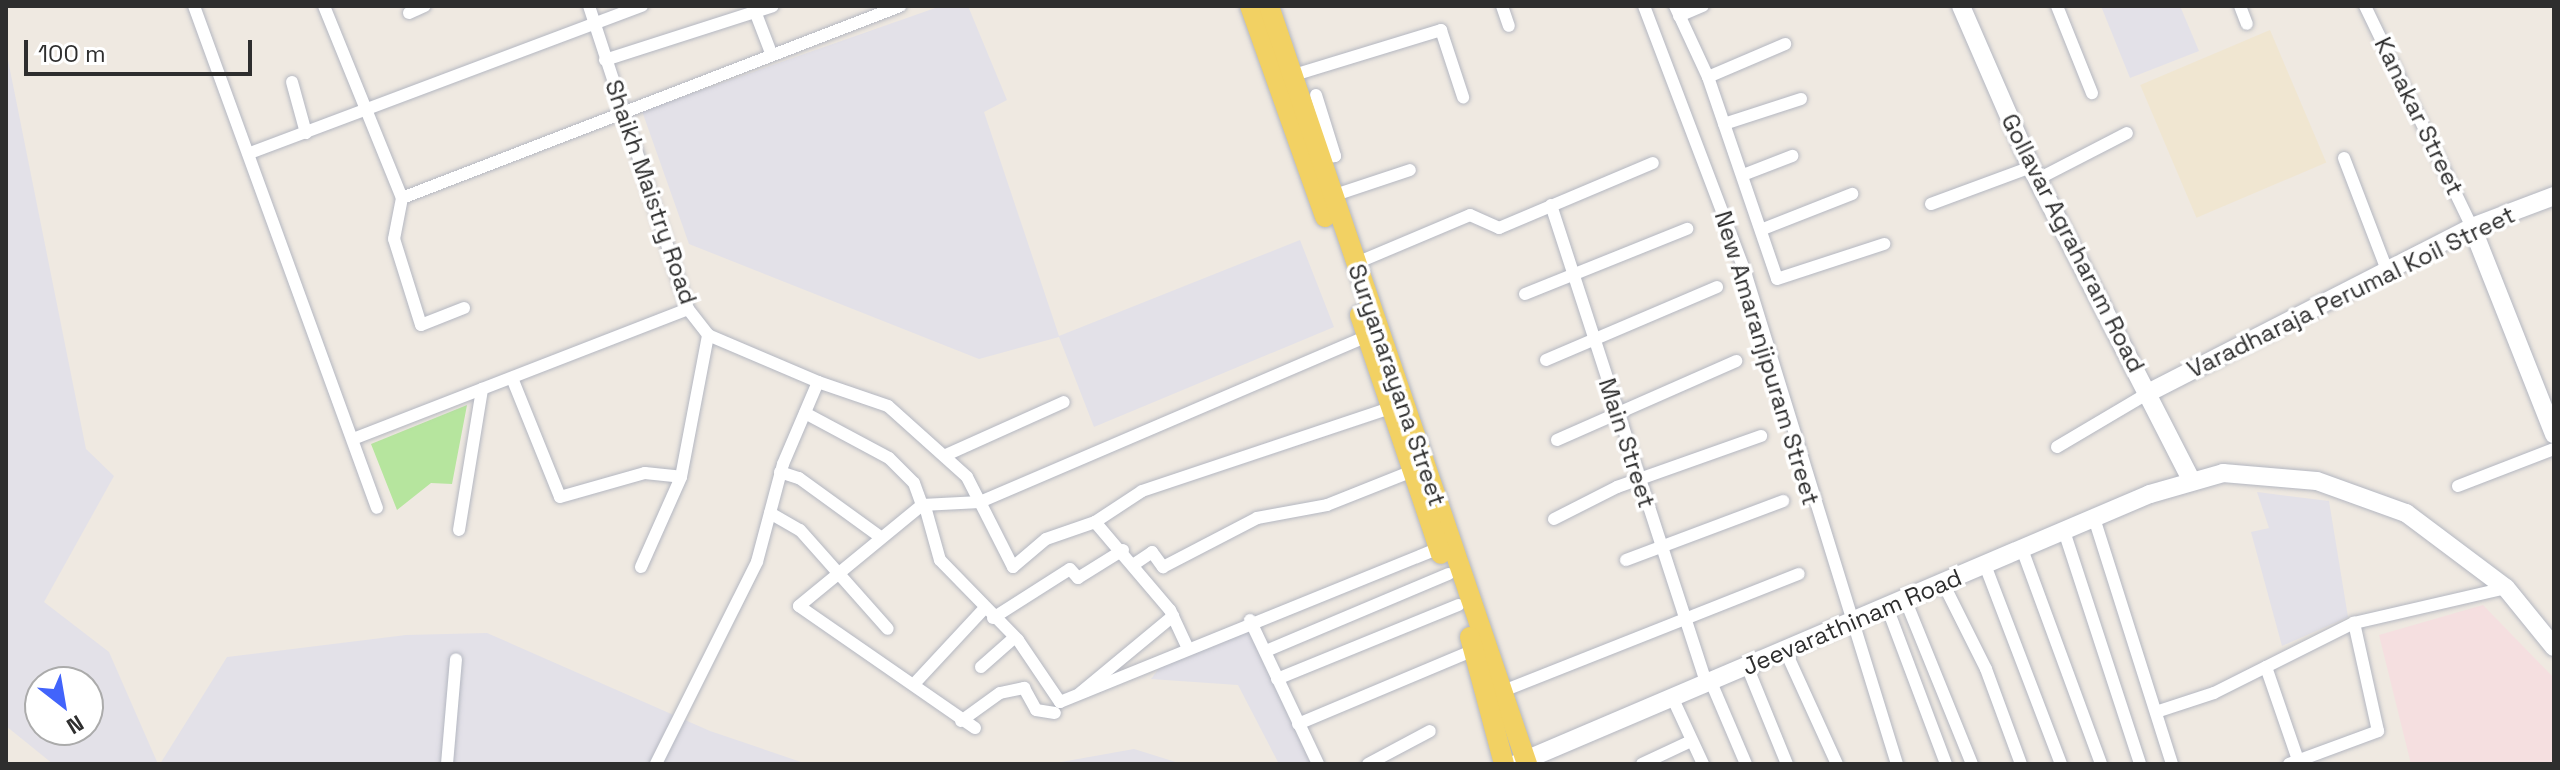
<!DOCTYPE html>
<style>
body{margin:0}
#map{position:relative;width:2560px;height:770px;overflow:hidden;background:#efe9e1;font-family:"Space Grotesk",sans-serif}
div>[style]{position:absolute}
.industrial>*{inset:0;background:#e3e1e8}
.education>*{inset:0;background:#f0e6d1;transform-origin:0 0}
.medical>*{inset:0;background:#f5dfe0}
.green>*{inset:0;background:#b6e59e}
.roads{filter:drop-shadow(0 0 2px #b4b7c1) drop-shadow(0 0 2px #b4b7c1)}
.street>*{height:12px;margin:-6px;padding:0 6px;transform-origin:6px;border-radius:6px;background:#fff}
.secondary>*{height:18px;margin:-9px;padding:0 9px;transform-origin:9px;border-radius:9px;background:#fff}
.primary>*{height:20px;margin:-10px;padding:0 10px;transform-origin:10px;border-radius:10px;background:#f2d163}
span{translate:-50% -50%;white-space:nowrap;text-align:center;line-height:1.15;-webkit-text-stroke:7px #fff;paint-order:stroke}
.street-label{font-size:24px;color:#2e2e2e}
.frame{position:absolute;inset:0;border:8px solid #2e2e2e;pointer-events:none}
.north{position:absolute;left:24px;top:666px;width:80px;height:80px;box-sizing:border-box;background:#fff;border:2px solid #ababab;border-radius:50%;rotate:149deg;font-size:22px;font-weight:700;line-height:32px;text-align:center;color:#2e2e2e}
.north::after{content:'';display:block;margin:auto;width:28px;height:36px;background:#4264fb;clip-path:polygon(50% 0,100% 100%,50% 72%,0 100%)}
.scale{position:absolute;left:24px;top:40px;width:228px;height:36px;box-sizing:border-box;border:4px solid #2e2e2e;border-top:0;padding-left:10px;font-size:24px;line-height:28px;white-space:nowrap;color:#2e2e2e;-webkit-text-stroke:6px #fff;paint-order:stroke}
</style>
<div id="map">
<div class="industrial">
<div style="clip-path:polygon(941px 6px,968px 6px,1007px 100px,984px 112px,1059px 336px,1300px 240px,1334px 327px,1094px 427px,1059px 337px,979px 359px,689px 244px,642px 111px)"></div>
<div style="clip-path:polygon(2101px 6px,2180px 6px,2199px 51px,2130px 78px)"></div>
<div style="clip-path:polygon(evenodd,6px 50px,86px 449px,114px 476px,44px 602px,109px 652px,158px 764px,53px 764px,6px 726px,6px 50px,88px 682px,88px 730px,40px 730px,40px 682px,88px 682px)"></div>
<div style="clip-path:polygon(2257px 492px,2329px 501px,2348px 617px,2282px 646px,2251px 532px,2269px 528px)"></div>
<div style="clip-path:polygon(1248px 627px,1310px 762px,1279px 764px,1238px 685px,1151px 679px,1160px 667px)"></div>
<div style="clip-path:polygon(487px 633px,710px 731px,807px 764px,160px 764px,227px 657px,406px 635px)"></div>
<div style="clip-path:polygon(1134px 749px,1182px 764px,1050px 764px)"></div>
</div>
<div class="education">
<div style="left:2270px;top:30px;width:144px;height:141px;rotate:67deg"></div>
</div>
<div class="medical">
<div style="clip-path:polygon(2483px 605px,2554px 678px,2554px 764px,2411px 764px,2379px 635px)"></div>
</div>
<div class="green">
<div style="clip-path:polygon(467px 405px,452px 484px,431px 483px,397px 510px,371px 444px)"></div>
</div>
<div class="roads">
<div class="street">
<div style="left:194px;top:6px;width:534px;rotate:69.97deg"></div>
<div style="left:324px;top:6px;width:207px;rotate:67.9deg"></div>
<div style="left:589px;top:6px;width:319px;rotate:71.9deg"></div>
<div style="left:688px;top:309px;width:33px;rotate:52deg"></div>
<div style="left:708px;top:335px;width:120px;rotate:23.1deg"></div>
<div style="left:818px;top:382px;width:89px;rotate:113.1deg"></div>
<div style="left:783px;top:464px;width:101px;rotate:104.9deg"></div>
<div style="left:757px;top:562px;width:226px;rotate:116.6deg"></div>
<div style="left:753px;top:6px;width:50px;rotate:69deg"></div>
<div style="left:1502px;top:6px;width:21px;rotate:71deg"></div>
<div style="left:1644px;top:6px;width:288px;rotate:69.2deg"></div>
<div style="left:1746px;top:275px;width:512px;rotate:72.84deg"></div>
<div style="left:1675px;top:6px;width:78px;rotate:65.1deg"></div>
<div style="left:1708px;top:77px;width:213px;rotate:71.1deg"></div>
<div style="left:1777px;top:279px;width:113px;rotate:-18.1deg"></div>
<div style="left:2057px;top:6px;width:94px;rotate:68.1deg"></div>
<div style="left:2240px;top:6px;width:19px;rotate:69deg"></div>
<div style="left:2365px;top:6px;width:246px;rotate:64.2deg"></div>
<div style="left:409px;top:13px;width:17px;rotate:-24deg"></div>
<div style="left:1679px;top:16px;width:26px;rotate:-23deg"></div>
<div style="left:605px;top:60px;width:176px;rotate:-17.8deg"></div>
<div style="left:1294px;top:75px;width:154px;rotate:-17deg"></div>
<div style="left:1441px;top:30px;width:71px;rotate:71.8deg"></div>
<div style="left:1708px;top:77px;width:84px;rotate:-23.2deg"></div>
<div style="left:292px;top:82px;width:53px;rotate:74.6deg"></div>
<div style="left:1316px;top:95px;width:64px;rotate:72.7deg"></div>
<div style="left:1335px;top:156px;width:14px;rotate:172deg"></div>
<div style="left:1724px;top:124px;width:81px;rotate:-18deg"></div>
<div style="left:250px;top:153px;width:419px;rotate:-20.6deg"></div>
<div style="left:2344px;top:158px;width:120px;rotate:69deg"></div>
<div style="left:1743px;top:175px;width:53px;rotate:-21.2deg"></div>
<div style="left:2038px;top:179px;width:100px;rotate:-27.3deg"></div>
<div style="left:1332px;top:196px;width:82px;rotate:-18.4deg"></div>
<div style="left:1931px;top:204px;width:107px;rotate:-20.3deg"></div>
<div style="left:1551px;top:205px;width:499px;rotate:72deg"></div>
<div style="left:1763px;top:229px;width:96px;rotate:-21.5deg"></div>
<div style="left:1354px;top:264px;width:126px;rotate:-22.9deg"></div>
<div style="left:1470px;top:215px;width:32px;rotate:24deg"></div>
<div style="left:1499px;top:228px;width:167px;rotate:-22.9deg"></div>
<div style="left:1525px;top:294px;width:175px;rotate:-21.9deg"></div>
<div style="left:464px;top:308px;width:46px;rotate:158.4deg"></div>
<div style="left:421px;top:325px;width:90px;rotate:-107.4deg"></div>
<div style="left:394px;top:239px;width:42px;rotate:-79deg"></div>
<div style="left:402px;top:198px;width:534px;rotate:-21.08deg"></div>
<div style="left:1546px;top:360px;width:186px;rotate:-23.1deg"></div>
<div style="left:512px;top:378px;width:128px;rotate:68deg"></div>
<div style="left:560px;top:497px;width:88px;rotate:-15.8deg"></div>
<div style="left:645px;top:473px;width:36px;rotate:6deg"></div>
<div style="left:818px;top:382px;width:74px;rotate:18.9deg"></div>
<div style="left:888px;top:406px;width:106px;rotate:41.9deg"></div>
<div style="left:967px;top:477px;width:27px;rotate:63deg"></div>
<div style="left:805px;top:413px;width:95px;rotate:28.2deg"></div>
<div style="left:889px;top:458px;width:35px;rotate:45deg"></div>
<div style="left:914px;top:483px;width:23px;rotate:70deg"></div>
<div style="left:353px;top:439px;width:359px;rotate:-21.2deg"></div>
<div style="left:1557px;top:440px;width:196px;rotate:-23.8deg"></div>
<div style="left:2057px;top:447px;width:108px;rotate:-30.6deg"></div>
<div style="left:946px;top:455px;width:129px;rotate:-24.2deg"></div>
<div style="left:780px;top:472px;width:20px;rotate:18deg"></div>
<div style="left:799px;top:478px;width:99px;rotate:35.9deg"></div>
<div style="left:2458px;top:486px;width:103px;rotate:-21.1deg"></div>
<div style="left:980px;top:502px;width:73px;rotate:63.1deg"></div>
<div style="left:1013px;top:567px;width:43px;rotate:-40.3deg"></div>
<div style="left:1046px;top:539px;width:52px;rotate:-19.1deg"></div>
<div style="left:1095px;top:522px;width:56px;rotate:-33.4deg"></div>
<div style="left:1142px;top:491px;width:262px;rotate:-18.5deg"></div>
<div style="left:926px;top:510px;width:52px;rotate:74.4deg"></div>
<div style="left:940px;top:560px;width:112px;rotate:45.7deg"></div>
<div style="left:1018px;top:640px;width:75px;rotate:55.9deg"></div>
<div style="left:1060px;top:702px;width:409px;rotate:-22.1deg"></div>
<div style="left:770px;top:513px;width:34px;rotate:30deg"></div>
<div style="left:800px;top:530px;width:132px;rotate:48.4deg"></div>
<div style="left:2094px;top:518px;width:258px;rotate:72.4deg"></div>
<div style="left:1554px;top:519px;width:71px;rotate:-26.9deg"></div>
<div style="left:1617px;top:487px;width:153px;rotate:-19.5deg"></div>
<div style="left:1095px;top:522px;width:116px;rotate:49.6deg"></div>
<div style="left:1170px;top:610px;width:38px;rotate:65deg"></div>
<div style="left:459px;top:530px;width:143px;rotate:-80.7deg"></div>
<div style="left:2064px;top:531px;width:245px;rotate:71.9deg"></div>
<div style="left:2022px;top:549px;width:229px;rotate:69.8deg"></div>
<div style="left:1626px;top:560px;width:168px;rotate:-20.6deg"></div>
<div style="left:1133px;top:565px;width:23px;rotate:-34deg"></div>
<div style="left:1152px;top:552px;width:19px;rotate:54deg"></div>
<div style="left:1163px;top:567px;width:106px;rotate:-27.5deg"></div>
<div style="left:1257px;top:518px;width:71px;rotate:-10.5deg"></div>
<div style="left:1327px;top:505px;width:89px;rotate:-21.7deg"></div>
<div style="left:1985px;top:565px;width:213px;rotate:69.1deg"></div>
<div style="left:641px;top:567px;width:98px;rotate:-66deg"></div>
<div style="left:681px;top:477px;width:145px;rotate:-79.2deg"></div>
<div style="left:1943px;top:583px;width:96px;rotate:63.4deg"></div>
<div style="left:1986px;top:669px;width:101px;rotate:69.8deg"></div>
<div style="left:1905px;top:599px;width:178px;rotate:67.9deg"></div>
<div style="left:1887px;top:607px;width:168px;rotate:69.4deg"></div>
<div style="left:993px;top:618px;width:91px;rotate:-32.5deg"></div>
<div style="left:1070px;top:569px;width:12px;rotate:48deg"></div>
<div style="left:1078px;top:578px;width:53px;rotate:-31.9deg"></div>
<div style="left:1250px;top:620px;width:159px;rotate:64.7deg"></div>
<div style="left:1785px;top:650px;width:125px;rotate:65.5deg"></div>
<div style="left:1266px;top:651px;width:198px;rotate:-22.9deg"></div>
<div style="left:1747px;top:666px;width:106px;rotate:67.8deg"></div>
<div style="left:981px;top:667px;width:45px;rotate:-41.4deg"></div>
<div style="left:2266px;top:667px;width:98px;rotate:71deg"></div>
<div style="left:1277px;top:679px;width:196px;rotate:-22.2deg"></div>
<div style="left:1711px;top:682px;width:89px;rotate:66.9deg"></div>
<div style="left:915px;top:683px;width:98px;rotate:-47.1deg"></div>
<div style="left:1503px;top:691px;width:318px;rotate:-21.6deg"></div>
<div style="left:1080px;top:693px;width:121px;rotate:-39.6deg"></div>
<div style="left:1673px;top:699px;width:72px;rotate:65.2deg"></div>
<div style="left:2156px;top:712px;width:61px;rotate:-18.1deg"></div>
<div style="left:2214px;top:693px;width:157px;rotate:-26.6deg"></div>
<div style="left:2354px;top:623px;width:156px;rotate:-13deg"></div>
<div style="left:961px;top:721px;width:48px;rotate:-35.7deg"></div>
<div style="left:1000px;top:693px;width:25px;rotate:-12deg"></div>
<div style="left:1024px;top:688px;width:25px;rotate:61deg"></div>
<div style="left:1036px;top:710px;width:19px;rotate:9deg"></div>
<div style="left:1298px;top:724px;width:191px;rotate:-22.8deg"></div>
<div style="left:975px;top:728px;width:214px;rotate:-145.3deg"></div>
<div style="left:799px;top:606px;width:159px;rotate:-39.4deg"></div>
<div style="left:922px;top:505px;width:58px;rotate:-3deg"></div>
<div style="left:980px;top:502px;width:421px;rotate:-23.2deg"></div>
<div style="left:447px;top:764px;width:105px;rotate:-85.1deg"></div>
<div style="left:1368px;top:764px;width:70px;rotate:-28deg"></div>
<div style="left:1642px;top:764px;width:54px;rotate:-25.1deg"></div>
<div style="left:2289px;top:764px;width:95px;rotate:-20.3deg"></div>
<div style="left:2378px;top:731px;width:111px;rotate:-102.5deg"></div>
</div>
<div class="secondary">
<div style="left:1961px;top:6px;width:176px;rotate:66.5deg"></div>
<div style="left:2031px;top:167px;width:349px;rotate:62.9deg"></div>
<div style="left:2472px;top:227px;width:223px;rotate:68.4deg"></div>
<div style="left:2150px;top:392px;width:362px;rotate:-27.1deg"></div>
<div style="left:2472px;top:227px;width:88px;rotate:-20.7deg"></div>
<div style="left:1516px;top:764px;width:689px;rotate:-23.07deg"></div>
<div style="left:2150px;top:494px;width:76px;rotate:-16deg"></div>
<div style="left:2223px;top:473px;width:94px;rotate:4.9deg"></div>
<div style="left:2317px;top:481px;width:95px;rotate:19.8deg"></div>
<div style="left:2406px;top:513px;width:125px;rotate:36.9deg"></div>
<div style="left:2506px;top:588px;width:76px;rotate:50.9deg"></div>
</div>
<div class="primary">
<div style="left:1250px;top:6px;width:224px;rotate:70.4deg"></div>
<div style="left:1269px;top:6px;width:801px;rotate:71.2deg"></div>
<div style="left:1360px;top:315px;width:252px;rotate:71.3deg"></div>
<div style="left:1470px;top:637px;width:131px;rotate:75deg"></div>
</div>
</div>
<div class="street-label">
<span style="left:2419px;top:116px;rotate:64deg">Kanakar Street</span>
<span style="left:651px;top:192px;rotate:71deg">Shaikh Maistry Road</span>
<span style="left:2073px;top:243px;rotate:63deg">Gollavar Agraharam Road</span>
<span style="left:2351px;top:292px;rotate:-26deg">Varadharaja Perumal Koil Street</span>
<span style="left:1767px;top:358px;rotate:73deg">New Amaranjipuram Street</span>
<span style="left:1397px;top:385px;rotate:71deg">Suryanarayana Street</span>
<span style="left:1627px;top:443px;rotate:72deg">Main Street</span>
<span style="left:1852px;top:622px;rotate:-23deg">Jeevarathinam Road</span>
</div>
<div class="frame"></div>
<div class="north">N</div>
<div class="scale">100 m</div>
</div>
